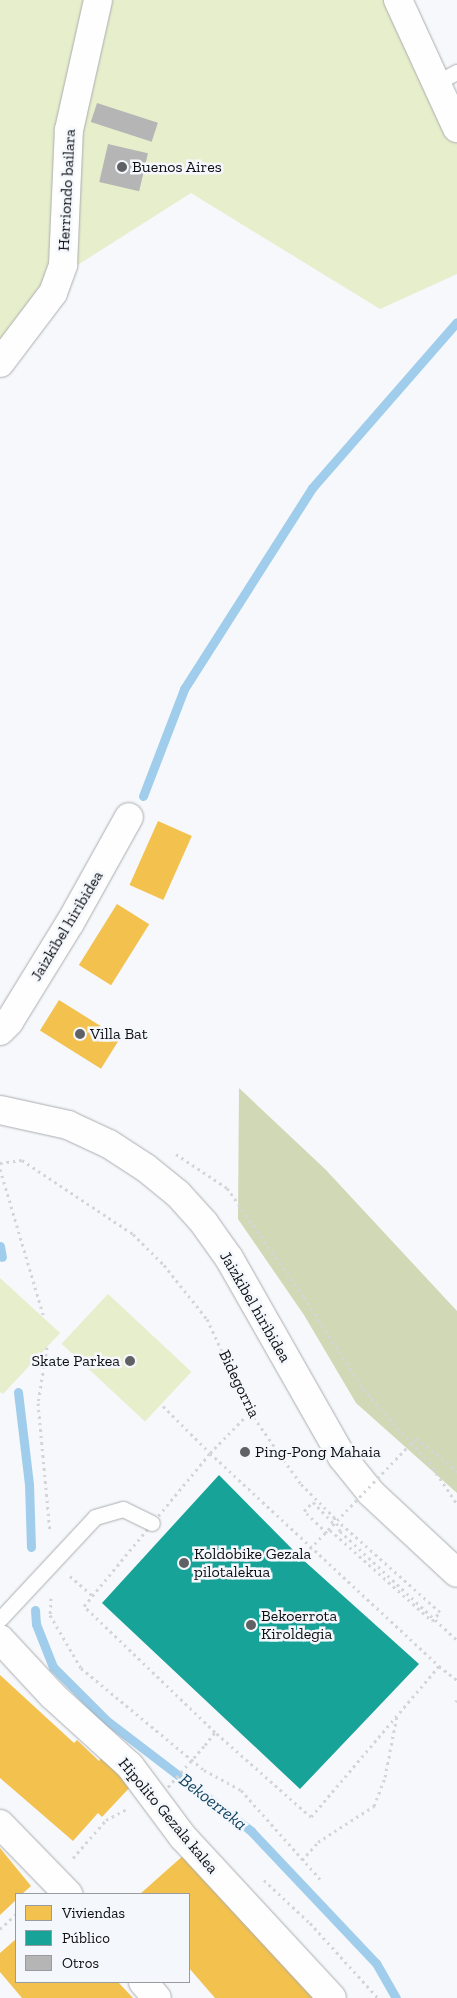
<!DOCTYPE html>
<meta charset="utf-8">
<style>
body{margin:0}
#map{position:relative;width:457px;height:1998px;overflow:hidden;background:#f6f8fb;font-family:"Zilla Slab",serif}
div>[style]{position:absolute}
.green>*{inset:0;background:#e7eecb;transform-origin:0 0}
.forest>*{inset:0;background:#d1d8b5}
.homes>*{inset:0;background:#f2c14e;transform-origin:0 0}
.public>*{inset:0;background:#17a398}
.stream>*{height:9px;margin:-4.5px;padding:0 4.5px;transform-origin:4.5px;border-radius:4.5px;background:#a0cdeb}
.building>*{inset:0;background:#b6b5b6;transform-origin:0 0}
.path>*{height:3px;margin-top:-1.5px;transform-origin:0;background:repeating-linear-gradient(90deg,#d4d5d6 0 2.5px,transparent 0 6.5px)}
.roads{filter:drop-shadow(0 0 1px #abadb0) drop-shadow(0 0 1px #abadb0)}
.lane>*{height:15px;margin:-7.5px;padding:0 7.5px;transform-origin:7.5px;border-radius:7.5px;background:#fefefe}
.street>*{height:28px;margin:-14px;padding:0 14px;transform-origin:14px;border-radius:14px;background:#fefefe}
.secondary>*{height:28px;margin:-14px;padding:0 14px;transform-origin:14px;border-radius:14px;background:#fefefe}
.path-bridge>*{height:3px;margin-top:-1.5px;transform-origin:0;background:repeating-linear-gradient(90deg,#d4d5d6 0 2.5px,transparent 0 6.5px)}
.dots>*{width:14px;height:14px;translate:-50% -50%;box-sizing:border-box;border:2px solid #f4f8fd;border-radius:50%}
span{translate:-50% -50%;white-space:nowrap;text-align:center;line-height:1.15;-webkit-text-stroke:5px #f4f8fd;paint-order:stroke}
.poi-label{font-size:16px;color:#0d0f12}
.left{translate:0 -50%;text-align:left}
.right{translate:-100% -50%;text-align:right}
.street-label{font-size:16px;color:#0d0f12}
.water-label{font-size:18px;color:#134461;font-style:italic}
.legend{position:absolute;left:15px;top:1893px;width:175px;height:90px;box-sizing:border-box;background:#f4f8fd;border:1px solid #989b9f;margin:0;padding:6px 9px;list-style:none;font-size:15px;color:#0d0f12}
.legend li{display:flex;align-items:center;gap:10px;height:25px}
.legend b{width:25px;border:1px solid #989b9f}
</style>
<div id="map">
<div class="green">
<div style="clip-path:polygon(0 0,395px 0,457px 128px,457px 274px,380px 309px,191px 193px,57px 278px,0 361px)"></div>
<div style="clip-path:polygon(0 1278px,60px 1333px,3px 1394px,0 1392px)"></div>
<div style="left:108px;top:1294px;width:114px;height:68px;rotate:43deg"></div>
</div>
<div class="forest">
<div style="clip-path:polygon(239px 1088px,325px 1169px,457px 1311px,457px 1493px,356px 1403px,304px 1315px,238px 1219px)"></div>
</div>
<div class="homes">
<div style="left:158px;top:821px;width:37px;height:70px;rotate:24deg"></div>
<div style="left:117px;top:904px;width:38px;height:72px;rotate:32deg"></div>
<div style="left:59px;top:1000px;width:72px;height:36px;rotate:32deg"></div>
<div style="clip-path:polygon(0 1675px,74px 1743px,77px 1740px,99px 1761px,102px 1757px,132px 1785px,102px 1817px,98px 1813px,73px 1841px,0 1778px)"></div>
<div style="clip-path:polygon(0 1848px,31px 1886px,22px 1894px,16px 1894px,16px 1900px,0 1915px)"></div>
<div style="clip-path:polygon(185px 1854px,316px 1998px,215px 1998px,189px 1968px,189px 1894px,140px 1894px)"></div>
<div style="clip-path:polygon(16px 1939px,16px 1982px,118px 1982px,133px 1998px,22px 1998px,0 1972px,0 1953px)"></div>
</div>
<div class="public">
<div style="clip-path:polygon(219px 1475px,301px 1558px,419px 1664px,300px 1789px,102px 1603px)"></div>
</div>
<div class="stream">
<div style="left:143px;top:796px;width:115px;rotate:-69deg"></div>
<div style="left:184px;top:689px;width:238px;rotate:-57.5deg"></div>
<div style="left:312px;top:488px;width:220px;rotate:-48.9deg"></div>
<div style="left:0;top:1246px;width:11px;rotate:80deg"></div>
<div style="left:18px;top:1392px;width:93px;rotate:83.2deg"></div>
<div style="left:29px;top:1484px;width:63px;rotate:88.2deg"></div>
<div style="left:35px;top:1610px;width:14px;rotate:86deg"></div>
<div style="left:36px;top:1624px;width:46px;rotate:68.4deg"></div>
<div style="left:53px;top:1667px;width:75px;rotate:45deg"></div>
<div style="left:106px;top:1720px;width:183px;rotate:37.4deg"></div>
<div style="left:251px;top:1831px;width:182px;rotate:46.6deg"></div>
<div style="left:376px;top:1963px;width:40px;rotate:60.3deg"></div>
</div>
<div class="building">
<div style="left:97px;top:103px;width:64px;height:20px;rotate:18deg"></div>
<div style="left:108px;top:144px;width:41px;height:39px;rotate:13deg"></div>
</div>
<div class="path">
<div style="left:176px;top:1154px;width:61px;rotate:33.7deg"></div>
<div style="left:227px;top:1188px;width:133px;rotate:54.8deg"></div>
<div style="left:304px;top:1297px;width:109px;rotate:57.3deg"></div>
<div style="left:363px;top:1389px;width:98px;rotate:47.9deg"></div>
<div style="left:429px;top:1462px;width:50px;rotate:56.3deg"></div>
<div style="left:0;top:1163px;width:22px;rotate:-8deg"></div>
<div style="left:22px;top:1160px;width:133px;rotate:33.7deg"></div>
<div style="left:133px;top:1234px;width:44px;rotate:45deg"></div>
<div style="left:164px;top:1265px;width:69px;rotate:51.5deg"></div>
<div style="left:207px;top:1319px;width:102px;rotate:65.2deg"></div>
<div style="left:250px;top:1412px;width:88px;rotate:54.7deg"></div>
<div style="left:301px;top:1484px;width:47px;rotate:45deg"></div>
<div style="left:334px;top:1517px;width:15px;rotate:67deg"></div>
<div style="left:340px;top:1531px;width:160px;rotate:43deg"></div>
<div style="left:0;top:1169px;width:155px;rotate:73.5deg"></div>
<div style="left:47px;top:1347px;width:57px;rotate:99.1deg"></div>
<div style="left:38px;top:1403px;width:130px;rotate:84.7deg"></div>
<div style="left:163px;top:1406px;width:66px;rotate:45deg"></div>
<div style="left:210px;top:1453px;width:57px;rotate:-45.7deg"></div>
<div style="left:416px;top:1438px;width:53px;rotate:38.8deg"></div>
<div style="left:210px;top:1453px;width:313px;rotate:42.9deg"></div>
<div style="left:439px;top:1666px;width:198px;rotate:130.3deg"></div>
<div style="left:311px;top:1817px;width:128px;rotate:-138.5deg"></div>
<div style="left:215px;top:1732px;width:182px;rotate:-136.1deg"></div>
<div style="left:84px;top:1606px;width:198px;rotate:-50.5deg"></div>
<div style="left:327px;top:1533px;width:32px;rotate:-136deg"></div>
<div style="left:304px;top:1511px;width:13px;rotate:-45deg"></div>
<div style="left:313px;top:1502px;width:32px;rotate:46deg"></div>
<div style="left:70px;top:1576px;width:29px;rotate:41deg"></div>
<div style="left:51px;top:1598px;width:17px;rotate:93deg"></div>
<div style="left:50px;top:1615px;width:61px;rotate:59.7deg"></div>
<div style="left:81px;top:1668px;width:160px;rotate:39.7deg"></div>
<div style="left:204px;top:1770px;width:42px;rotate:28.4deg"></div>
<div style="left:241px;top:1790px;width:119px;rotate:48.4deg"></div>
<div style="left:439px;top:1666px;width:23px;rotate:38deg"></div>
<div style="left:456px;top:1702px;width:2px;rotate:-63deg"></div>
<div style="left:205px;top:1745px;width:16px;rotate:-52deg"></div>
<div style="left:73px;top:1858px;width:50px;rotate:-49deg"></div>
<div style="left:106px;top:1820px;width:24px;rotate:-28deg"></div>
<div style="left:302px;top:1860px;width:24px;rotate:-48deg"></div>
<div style="left:318px;top:1842px;width:67px;rotate:-32.7deg"></div>
<div style="left:374px;top:1806px;width:31px;rotate:-69deg"></div>
<div style="left:385px;top:1777px;width:62px;rotate:-78.9deg"></div>
<div style="left:264px;top:1880px;width:63px;rotate:43.1deg"></div>
<div style="left:310px;top:1923px;width:101px;rotate:47.8deg"></div>
<div style="left:0;top:1929px;width:22px;rotate:-43deg"></div>
</div>
<div class="roads">
<div class="lane">
<div style="left:436px;top:83px;width:24px;rotate:-28deg"></div>
<div style="left:0;top:1619px;width:139px;rotate:-47deg"></div>
<div style="left:95px;top:1517px;width:29px;rotate:-16deg"></div>
<div style="left:123px;top:1509px;width:32px;rotate:26deg"></div>
</div>
<div class="street">
<div style="left:398px;top:0;width:141px;rotate:65.3deg"></div>
<div style="left:0;top:363px;width:88px;rotate:-52.9deg"></div>
<div style="left:53px;top:293px;width:30px;rotate:-70deg"></div>
<div style="left:63px;top:265px;width:135px;rotate:-87.5deg"></div>
<div style="left:69px;top:130px;width:133px;rotate:-77.4deg"></div>
<div style="left:0;top:1031px;width:13px;rotate:-45deg"></div>
<div style="left:9px;top:1022px;width:116px;rotate:-58.4deg"></div>
<div style="left:70px;top:923px;width:121px;rotate:-60.9deg"></div>
<div style="left:0;top:1639px;width:78px;rotate:47.1deg"></div>
<div style="left:53px;top:1696px;width:104px;rotate:42.3deg"></div>
<div style="left:130px;top:1766px;width:89px;rotate:53.3deg"></div>
<div style="left:183px;top:1837px;width:219px;rotate:47.2deg"></div>
<div style="left:0;top:1824px;width:98px;rotate:45.8deg"></div>
<div style="left:143px;top:1982px;width:21px;rotate:49deg"></div>
</div>
<div class="secondary">
<div style="left:0;top:1110px;width:70px;rotate:12.4deg"></div>
<div style="left:68px;top:1125px;width:45px;rotate:24.9deg"></div>
<div style="left:109px;top:1144px;width:44px;rotate:33deg"></div>
<div style="left:146px;top:1168px;width:41px;rotate:39.1deg"></div>
<div style="left:178px;top:1194px;width:39px;rotate:48deg"></div>
<div style="left:204px;top:1223px;width:43px;rotate:54.5deg"></div>
<div style="left:229px;top:1258px;width:229px;rotate:60.4deg"></div>
<div style="left:342px;top:1457px;width:46px;rotate:51.1deg"></div>
<div style="left:371px;top:1493px;width:117px;rotate:42.9deg"></div>
</div>
</div>
<div class="path-bridge">
<div style="left:330px;top:1530px;width:137px;rotate:41.7deg"></div>
<div style="left:432px;top:1621px;width:12px;rotate:-48deg"></div>
<div style="left:440px;top:1612px;width:135px;rotate:-138.3deg"></div>
<div style="left:301px;top:1558px;width:166px;rotate:-46.2deg"></div>
<div style="left:168px;top:1787px;width:56px;rotate:-48.6deg"></div>
</div>
<div class="dots">
<div style="left:122px;top:167px;background:#5f6164"></div>
<div style="left:80px;top:1034px;background:#5f6164"></div>
<div style="left:130px;top:1361px;background:#5f6164"></div>
<div style="left:245px;top:1452px;background:#5f6164"></div>
<div style="left:184px;top:1563px;background:#5f6164"></div>
<div style="left:251px;top:1625px;background:#5f6164"></div>
</div>
<div class="poi-label">
<span class="left" style="left:132px;top:167px">Buenos Aires</span>
<span class="left" style="left:90px;top:1034px">Villa Bat</span>
<span class="right" style="left:120px;top:1361px">Skate Parkea</span>
<span class="left" style="left:255px;top:1452px">Ping-Pong Mahaia</span>
<span class="left" style="left:194px;top:1563px">Koldobike Gezala<br>pilotalekua</span>
<span class="left" style="left:261px;top:1625px">Bekoerrota<br>Kiroldegia</span>
</div>
<div class="street-label">
<span style="left:67px;top:190px;rotate:-87deg">Herriondo bailara</span>
<span style="left:67px;top:926px;rotate:-59deg">Jaizkibel hiribidea</span>
<span style="left:255px;top:1307px;rotate:60deg">Jaizkibel hiribidea</span>
<span style="left:239px;top:1384px;rotate:64deg">Bidegorria</span>
<span style="left:168px;top:1816px;rotate:50deg">Hipolito Gezala kalea</span>
</div>
<div class="water-label">
<span style="left:213px;top:1802px;rotate:38deg">Bekoerreka</span>
</div>
<ul class="legend">
<li><b style="height:14px;background:#f2c14e"></b>Viviendas</li>
<li><b style="height:14px;background:#17a398"></b>Público</li>
<li><b style="height:14px;background:#b6b5b6"></b>Otros</li>
</ul>
</div>
